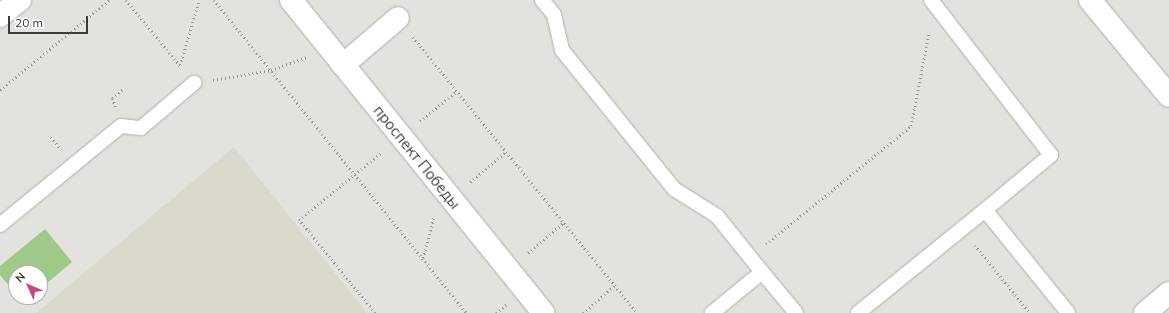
<!DOCTYPE html>
<meta charset="utf-8">
<style>
body{margin:0}
#map{position:relative;width:1169px;height:313px;overflow:hidden;background:#e3e2de;font-family:Mulish,sans-serif}
div>[style]{position:absolute}
.built>*{inset:0;background:#dbd8cd}
.green>*{inset:0;background:#9fc889}
.path>*{height:2.5px;margin-top:-1.25px;transform-origin:0;background:repeating-linear-gradient(90deg,#999996 0 1px,transparent 0 4px)}
.roads{filter:drop-shadow(0 0 1px #b2b1ae) drop-shadow(0 0 1px #b2b1ae)}
.lane>*{height:14px;margin:-7px;padding:0 7px;transform-origin:7px;border-radius:7px;background:#fff}
.street>*{height:22px;margin:-11px;padding:0 11px;transform-origin:11px;border-radius:11px;background:#fff}
.secondary>*{height:22px;margin:-11px;padding:0 11px;transform-origin:11px;border-radius:11px;background:#fff}
span{translate:-50% -50%;white-space:nowrap;text-align:center;line-height:1.15;-webkit-text-stroke:3px #fff;paint-order:stroke}
.street-label{font-size:15px;color:#3b3b39}
.north{position:absolute;left:8px;top:265px;width:40px;height:40px;box-sizing:border-box;background:#fff;border:1px solid #b1b1b0;border-radius:50%;rotate:315deg;font-size:11px;font-weight:700;line-height:16px;text-align:center;color:#3b3b39}
.north::after{content:'';display:block;margin:auto;width:14px;height:18px;background:#cd4580;clip-path:polygon(50% 0,100% 100%,50% 72%,0 100%)}
.scale{position:absolute;left:8px;top:16px;width:80px;height:18px;box-sizing:border-box;border:2px solid #3b3b39;border-top:0;padding-left:5px;font-size:12px;line-height:14px;white-space:nowrap;color:#3b3b39;-webkit-text-stroke:3px #fff;paint-order:stroke}
</style>
<div id="map">
<div class="built">
<div style="clip-path:polygon(234px 147px,367px 313px,36px 313px)"></div>
</div>
<div class="green">
<div style="clip-path:polygon(45px 229px,72px 262px,40px 289px,40px 273px,16px 273px,16px 294px,0 275px,0 266px)"></div>
</div>
<div class="path">
<div style="left:126px;top:0;width:88px;rotate:50.5deg"></div>
<div style="left:214px;top:0;width:402px;rotate:51.1deg"></div>
<div style="left:413px;top:37px;width:355px;rotate:50.9deg"></div>
<div style="left:180px;top:65px;width:68px;rotate:-73.7deg"></div>
<div style="left:213px;top:80px;width:59px;rotate:-9.8deg"></div>
<div style="left:271px;top:70px;width:38px;rotate:-20deg"></div>
<div style="left:0;top:90px;width:141px;rotate:-39.5deg"></div>
<div style="left:115px;top:107px;width:9px;rotate:-108deg"></div>
<div style="left:112px;top:98px;width:13px;rotate:-39deg"></div>
<div style="left:420px;top:121px;width:48px;rotate:-39deg"></div>
<div style="left:51px;top:137px;width:16px;rotate:50deg"></div>
<div style="left:470px;top:182px;width:47px;rotate:-39.8deg"></div>
<div style="left:766px;top:244px;width:187px;rotate:-39.1deg"></div>
<div style="left:911px;top:126px;width:96px;rotate:-79.2deg"></div>
<div style="left:975px;top:245px;width:87px;rotate:51deg"></div>
<div style="left:528px;top:253px;width:46px;rotate:-40.6deg"></div>
<div style="left:423px;top:258px;width:43px;rotate:-75.3deg"></div>
<div style="left:375px;top:313px;width:120px;rotate:-129.3deg"></div>
<div style="left:299px;top:220px;width:107px;rotate:-39.3deg"></div>
<div style="left:496px;top:313px;width:13px;rotate:-39deg"></div>
<div style="left:583px;top:313px;width:41px;rotate:-41.1deg"></div>
</div>
<div class="roads">
<div class="lane">
<div style="left:542px;top:0;width:19px;rotate:51deg"></div>
<div style="left:554px;top:15px;width:36px;rotate:77deg"></div>
<div style="left:562px;top:50px;width:179px;rotate:51.1deg"></div>
<div style="left:674px;top:189px;width:51px;rotate:32.1deg"></div>
<div style="left:717px;top:216px;width:72px;rotate:51.2deg"></div>
<div style="left:762px;top:272px;width:65px;rotate:140.6deg"></div>
<div style="left:931px;top:0;width:196px;rotate:52.3deg"></div>
<div style="left:1051px;top:155px;width:86px;rotate:140.2deg"></div>
<div style="left:985px;top:210px;width:132px;rotate:51.1deg"></div>
<div style="left:0;top:225px;width:156px;rotate:-39.3deg"></div>
<div style="left:121px;top:126px;width:20px;rotate:6deg"></div>
<div style="left:141px;top:128px;width:70px;rotate:-40.3deg"></div>
<div style="left:762px;top:272px;width:53px;rotate:50.3deg"></div>
<div style="left:858px;top:313px;width:164px;rotate:-39deg"></div>
</div>
<div class="street">
<div style="left:291px;top:0;width:402px;rotate:51.1deg"></div>
<div style="left:1090px;top:0;width:124px;rotate:50.5deg"></div>
<div style="left:0;top:16px;width:26px;rotate:-39deg"></div>
<div style="left:343px;top:65px;width:72px;rotate:-40.5deg"></div>
</div>
<div class="secondary">
<div style="left:1145px;top:313px;width:31px;rotate:-40deg"></div>
</div>
</div>
<div class="street-label">
<span style="left:417px;top:157px;rotate:51deg">проспект Победы</span>
</div>
<div class="north">N</div>
<div class="scale">20 m</div>
</div>
